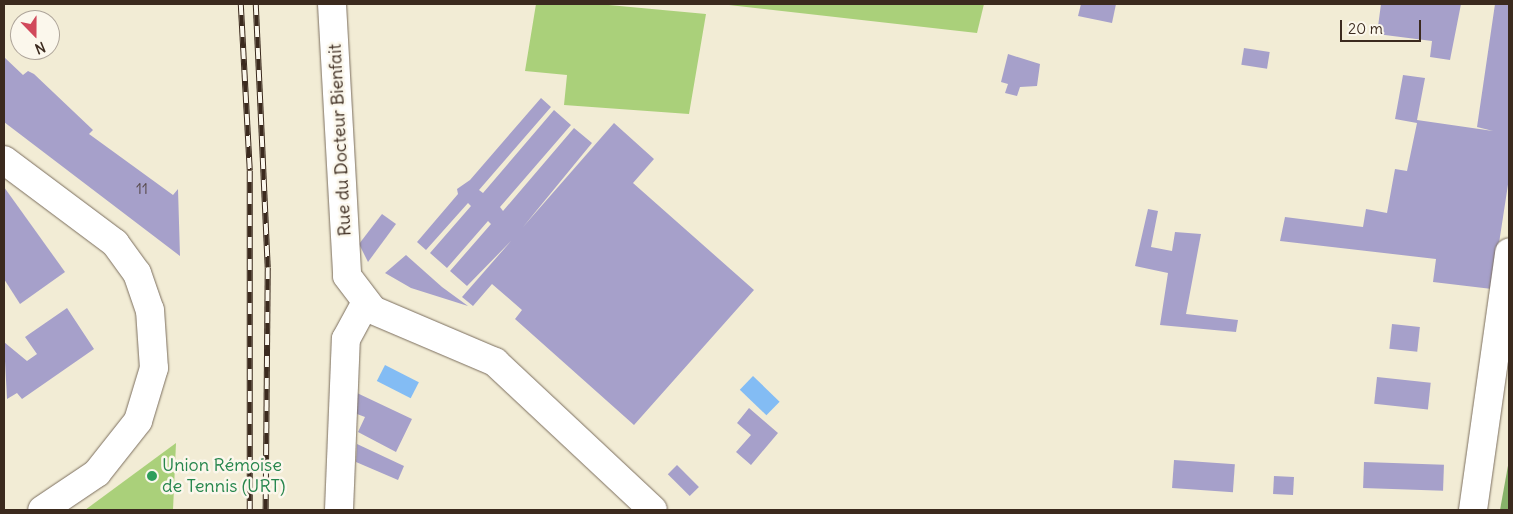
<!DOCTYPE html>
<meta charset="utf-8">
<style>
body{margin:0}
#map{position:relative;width:1513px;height:514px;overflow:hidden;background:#f2ecd5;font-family:Delius,sans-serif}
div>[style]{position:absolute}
.green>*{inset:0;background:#aad07a}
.forest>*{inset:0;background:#87b26a}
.water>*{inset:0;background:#83bcf4;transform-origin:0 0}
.building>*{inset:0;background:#a6a0ca;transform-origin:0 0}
.roads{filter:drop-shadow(0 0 1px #7b6e5e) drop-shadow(0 0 1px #7b6e5e)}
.minor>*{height:28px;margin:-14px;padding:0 14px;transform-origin:14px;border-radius:14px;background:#fff}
.rail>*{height:5.5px;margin-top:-2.75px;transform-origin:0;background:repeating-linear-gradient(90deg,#fbf7ec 0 11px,#3b2a1e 0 22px);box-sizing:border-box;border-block:1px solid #3b2a1e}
.dots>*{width:14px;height:14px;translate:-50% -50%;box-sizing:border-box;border:2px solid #fbf7ec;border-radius:50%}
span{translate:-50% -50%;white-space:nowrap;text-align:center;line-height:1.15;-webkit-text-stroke:5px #fbf7ec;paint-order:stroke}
.number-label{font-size:15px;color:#564849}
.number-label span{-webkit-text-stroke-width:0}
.street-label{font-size:18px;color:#3b2a1e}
.leisure-label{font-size:18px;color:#27864d}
.left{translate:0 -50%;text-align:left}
.frame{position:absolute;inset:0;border:5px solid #3b2a1e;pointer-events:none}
.north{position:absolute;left:10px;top:10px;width:50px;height:50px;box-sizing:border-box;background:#fbf7ec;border:1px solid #aea59a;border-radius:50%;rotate:158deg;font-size:14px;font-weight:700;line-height:20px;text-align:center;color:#3b2a1e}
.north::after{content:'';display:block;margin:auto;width:18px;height:22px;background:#d1495b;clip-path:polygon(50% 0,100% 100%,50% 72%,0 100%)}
.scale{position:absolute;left:1340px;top:20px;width:81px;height:22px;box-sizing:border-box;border:2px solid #3b2a1e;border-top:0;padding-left:6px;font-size:15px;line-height:18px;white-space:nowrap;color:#3b2a1e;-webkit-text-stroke:4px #fbf7ec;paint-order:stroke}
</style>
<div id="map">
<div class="green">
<div style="clip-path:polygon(536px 4px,598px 4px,706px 14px,689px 114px,564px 105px,567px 75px,525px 71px)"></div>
<div style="clip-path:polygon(720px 4px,984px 4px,977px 33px)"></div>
<div style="clip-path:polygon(176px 443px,173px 510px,85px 510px)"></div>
</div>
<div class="forest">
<div style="clip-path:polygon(1509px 460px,1509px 510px,1500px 510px)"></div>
</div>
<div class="water">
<div style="left:385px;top:365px;width:38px;height:18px;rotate:27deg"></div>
<div style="left:753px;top:376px;width:37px;height:19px;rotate:44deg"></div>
</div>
<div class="building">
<div style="clip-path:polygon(1081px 4px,1116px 4px,1112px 23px,1078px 16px)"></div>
<div style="clip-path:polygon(1381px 4px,1461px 4px,1450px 60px,1430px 57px,1432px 41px,1377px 34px)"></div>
<div style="clip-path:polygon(1495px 4px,1509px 4px,1509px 178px,1492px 289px,1433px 282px,1436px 259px,1280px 241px,1285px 217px,1363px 227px,1366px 209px,1387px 213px,1395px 169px,1407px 171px,1417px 123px,1395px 119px,1403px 75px,1425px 78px,1417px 120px,1493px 131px,1477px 127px)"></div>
<div style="left:1244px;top:48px;width:26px;height:17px;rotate:9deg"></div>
<div style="clip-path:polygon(1008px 54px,1040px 64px,1037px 86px,1020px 87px,1017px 96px,1005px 93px,1008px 84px,1001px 82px)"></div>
<div style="clip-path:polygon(4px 57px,23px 75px,28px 71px,34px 74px,93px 130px,89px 134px,173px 195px,178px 189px,180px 256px,4px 122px)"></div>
<div style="clip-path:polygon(541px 98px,551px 107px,479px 190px,483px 193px,554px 110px,571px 125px,500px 207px,503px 211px,574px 128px,592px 143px,523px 227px,614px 123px,654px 159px,633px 183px,754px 290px,634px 425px,515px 319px,522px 310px,492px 284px,473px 306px,462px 297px,511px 241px,467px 286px,450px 271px,491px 224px,488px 221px,447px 268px,430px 253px,471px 206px,468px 203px,426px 250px,417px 242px,458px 194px,457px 189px,470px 180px)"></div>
<div style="clip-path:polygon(4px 187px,65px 272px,20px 304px,4px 279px)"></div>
<div style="clip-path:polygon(1148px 209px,1158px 211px,1151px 247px,1172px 251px,1175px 232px,1201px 234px,1186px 314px,1238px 320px,1236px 332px,1160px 325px,1168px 273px,1135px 266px)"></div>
<div style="clip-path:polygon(382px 214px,396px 224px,368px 262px,359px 244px)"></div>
<div style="clip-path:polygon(406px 255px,442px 287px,468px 306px,411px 288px,385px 273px)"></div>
<div style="clip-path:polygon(67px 308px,94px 349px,22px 399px,17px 393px,7px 399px,4px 342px,27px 361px,37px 354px,25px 337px)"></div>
<div style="left:1392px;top:324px;width:28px;height:25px;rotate:6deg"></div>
<div style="left:1377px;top:377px;width:54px;height:27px;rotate:6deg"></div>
<div style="clip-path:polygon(357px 393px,412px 419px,396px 452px,358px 432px,365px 417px,357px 414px)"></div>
<div style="clip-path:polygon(749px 408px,778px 433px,751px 465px,736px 452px,751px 435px,737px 423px)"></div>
<div style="clip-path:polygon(357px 444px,404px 466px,398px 480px,356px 462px)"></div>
<div style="left:1174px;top:460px;width:61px;height:28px;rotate:4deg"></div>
<div style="left:1364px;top:462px;width:80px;height:26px;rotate:2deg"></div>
<div style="left:677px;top:465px;width:31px;height:13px;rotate:45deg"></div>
<div style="left:1274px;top:476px;width:20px;height:18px;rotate:3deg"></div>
</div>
<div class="roads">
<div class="minor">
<div style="left:332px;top:4px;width:272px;rotate:86.8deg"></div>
<div style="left:347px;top:276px;width:43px;rotate:52.6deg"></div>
<div style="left:373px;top:310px;width:133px;rotate:23.1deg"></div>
<div style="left:495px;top:362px;width:216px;rotate:43.1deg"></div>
<div style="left:4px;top:160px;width:139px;rotate:36.8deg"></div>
<div style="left:115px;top:243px;width:37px;rotate:54deg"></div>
<div style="left:137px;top:273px;width:39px;rotate:71deg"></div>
<div style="left:150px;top:310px;width:58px;rotate:86.1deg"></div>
<div style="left:154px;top:368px;width:55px;rotate:106.8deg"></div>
<div style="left:138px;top:421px;width:66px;rotate:128.3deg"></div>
<div style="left:97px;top:473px;width:66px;rotate:146.1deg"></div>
<div style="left:339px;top:510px;width:171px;rotate:-87.7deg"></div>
<div style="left:346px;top:339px;width:42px;rotate:-61.6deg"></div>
<div style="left:1473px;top:510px;width:260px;rotate:-82deg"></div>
</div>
</div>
<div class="rail">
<div style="left:241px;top:4px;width:167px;rotate:86.9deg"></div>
<div style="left:250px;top:171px;width:339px;rotate:90deg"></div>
<div style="left:256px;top:4px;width:264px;rotate:87.4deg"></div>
<div style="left:268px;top:268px;width:242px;rotate:90.5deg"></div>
</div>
<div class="dots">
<div style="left:152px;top:476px;background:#2e9e5b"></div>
</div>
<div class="number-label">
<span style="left:142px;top:189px">11</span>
</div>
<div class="street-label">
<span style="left:340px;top:140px;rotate:-93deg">Rue du Docteur Bienfait</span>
</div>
<div class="leisure-label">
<span class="left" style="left:162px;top:476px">Union Rémoise<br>de Tennis (URT)</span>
</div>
<div class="frame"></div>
<div class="north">N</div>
<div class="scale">20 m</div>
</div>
